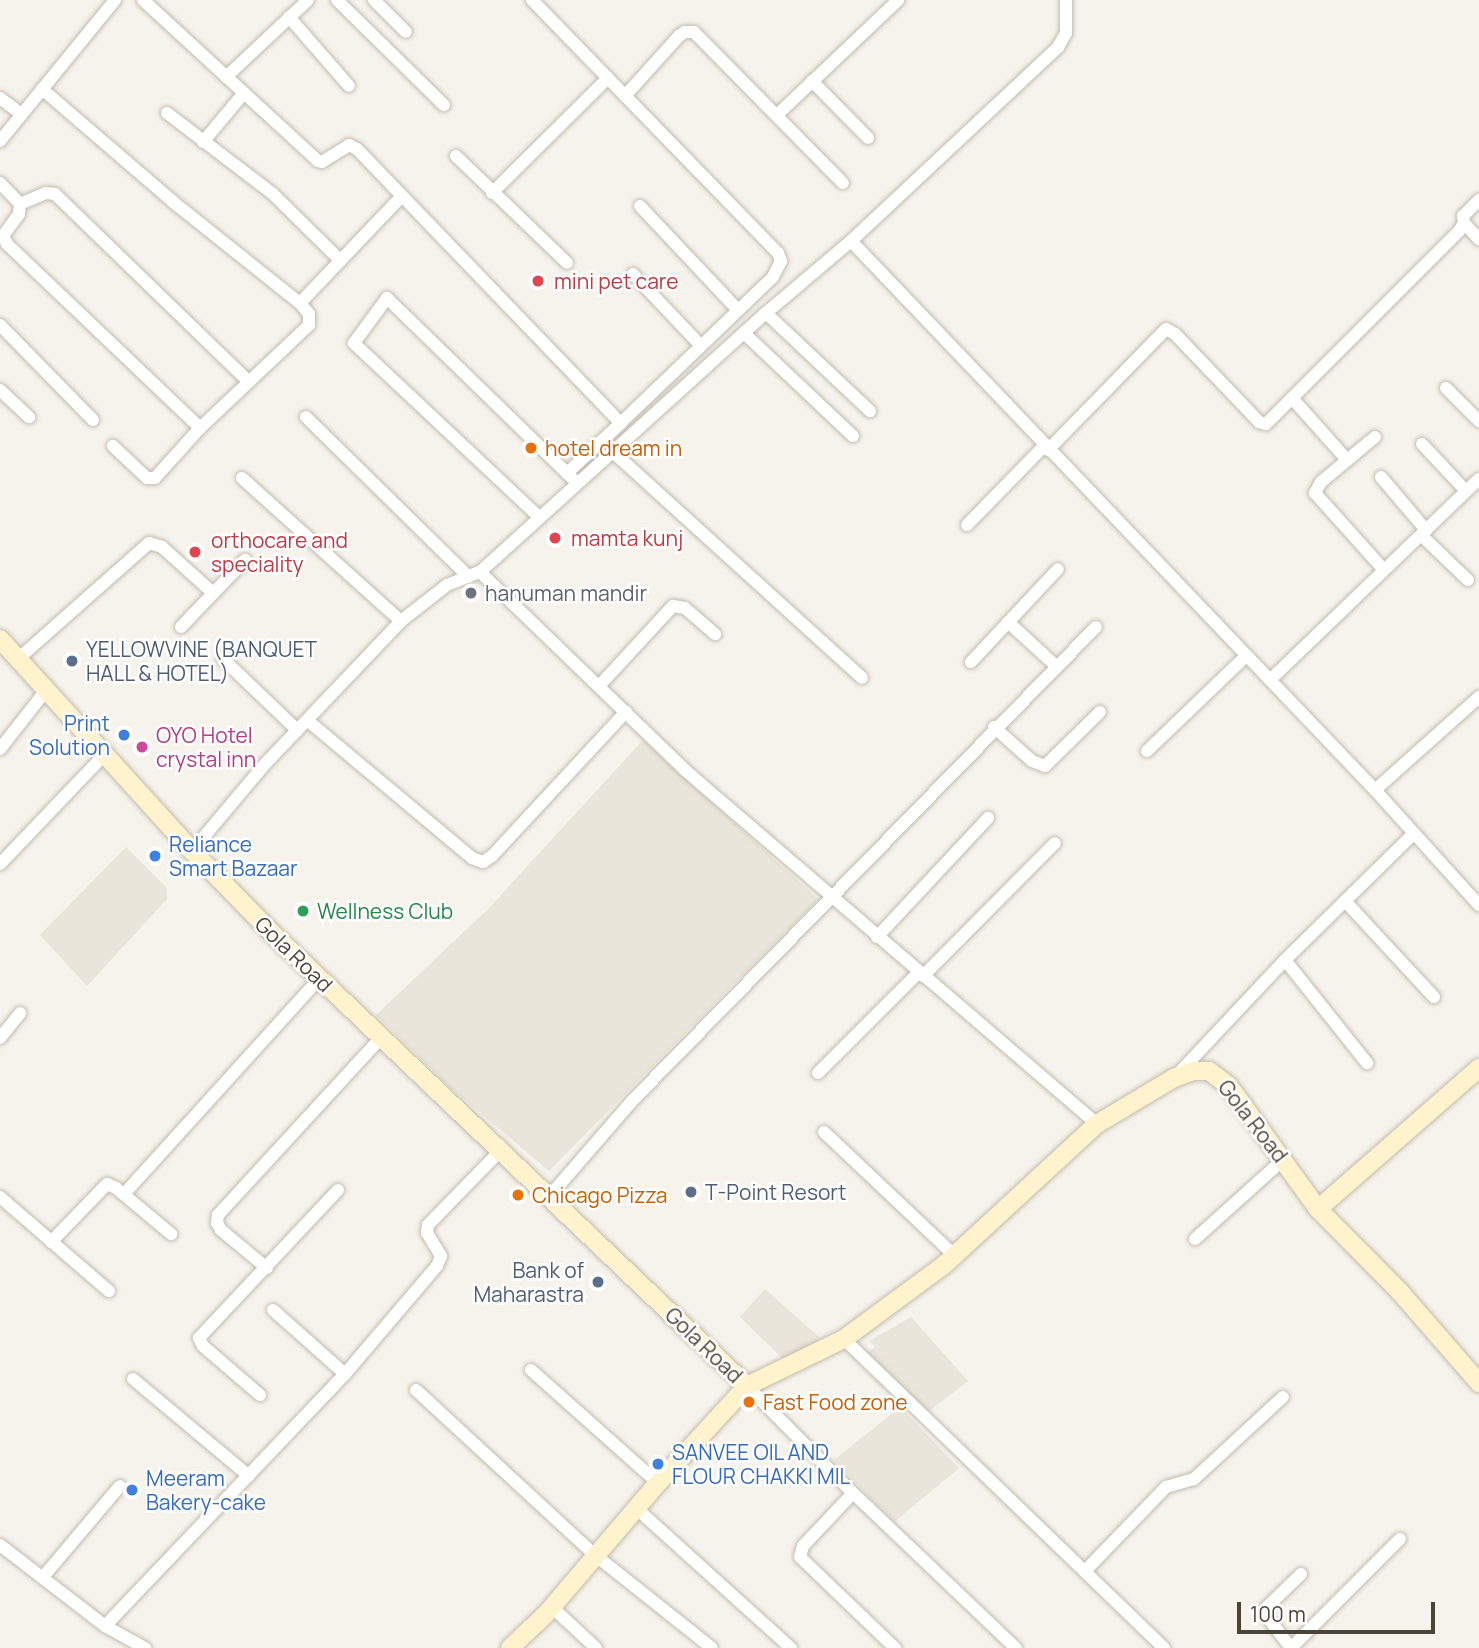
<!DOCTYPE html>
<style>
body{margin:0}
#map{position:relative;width:1479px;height:1648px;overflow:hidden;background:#f6f3ec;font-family:Manrope,sans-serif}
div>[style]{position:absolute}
.residential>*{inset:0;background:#eae5da}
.roads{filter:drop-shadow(0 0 2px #c2bbae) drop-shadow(0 0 2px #c2bbae)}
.street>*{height:12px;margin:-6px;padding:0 6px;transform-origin:6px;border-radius:6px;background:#fff}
.secondary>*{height:18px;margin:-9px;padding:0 9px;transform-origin:9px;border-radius:9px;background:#fff3cd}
.dots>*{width:19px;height:19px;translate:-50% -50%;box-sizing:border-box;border:4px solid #fff;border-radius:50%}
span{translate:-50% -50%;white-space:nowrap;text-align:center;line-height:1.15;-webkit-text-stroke:5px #fff;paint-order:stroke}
.health-label{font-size:21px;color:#be3a42}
.left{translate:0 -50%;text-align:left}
.food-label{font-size:21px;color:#c56008}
.worship-label{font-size:21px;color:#5b616d}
.service-label{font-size:21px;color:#4e5e75}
.right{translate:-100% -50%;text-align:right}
.shop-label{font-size:21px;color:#366cbe}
.hotel-label{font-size:21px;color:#b23c85}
.leisure-label{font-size:21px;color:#27864d}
.street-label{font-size:21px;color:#4b4439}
.scale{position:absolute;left:1237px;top:1602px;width:198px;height:32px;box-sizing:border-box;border:4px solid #4b4439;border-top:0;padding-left:9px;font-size:21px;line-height:24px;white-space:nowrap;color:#4b4439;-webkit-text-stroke:5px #fff;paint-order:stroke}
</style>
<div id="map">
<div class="residential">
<div style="clip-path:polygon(643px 740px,818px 899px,549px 1171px,453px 1090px,376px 1015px,490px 907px)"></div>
<div style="clip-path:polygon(126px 847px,167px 888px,167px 899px,87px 986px,40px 935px)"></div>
<div style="clip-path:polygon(765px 1289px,820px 1338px,809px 1348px,782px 1358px,740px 1317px)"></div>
<div style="clip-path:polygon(911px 1317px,968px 1381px,927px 1413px,867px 1352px,875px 1347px,869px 1341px)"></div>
<div style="clip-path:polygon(900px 1407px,959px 1468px,894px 1522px,834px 1460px)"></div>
</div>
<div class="roads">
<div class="street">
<div style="left:143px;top:0;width:238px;rotate:42.6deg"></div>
<div style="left:318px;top:161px;width:4px;rotate:14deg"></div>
<div style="left:322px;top:162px;width:32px;rotate:-32deg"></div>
<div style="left:349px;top:145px;width:9px;rotate:27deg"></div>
<div style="left:357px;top:149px;width:380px;rotate:46.1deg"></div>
<div style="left:621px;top:423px;width:74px;rotate:137.2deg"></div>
<div style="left:337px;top:0;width:150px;rotate:44.5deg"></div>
<div style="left:374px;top:0;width:45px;rotate:45deg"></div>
<div style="left:532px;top:0;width:353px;rotate:45.8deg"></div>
<div style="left:778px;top:253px;width:9px;rotate:69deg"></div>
<div style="left:781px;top:261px;width:18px;rotate:117deg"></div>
<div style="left:773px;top:277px;width:211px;rotate:136.2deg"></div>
<div style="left:289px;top:17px;width:91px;rotate:49deg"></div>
<div style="left:226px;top:77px;width:112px;rotate:-43.2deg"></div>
<div style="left:812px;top:81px;width:80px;rotate:45.5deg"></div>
<div style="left:42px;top:89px;width:172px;rotate:40.7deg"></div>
<div style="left:172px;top:201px;width:164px;rotate:38.6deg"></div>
<div style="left:300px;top:303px;width:14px;rotate:51deg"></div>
<div style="left:309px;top:314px;width:11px;rotate:90deg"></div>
<div style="left:309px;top:325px;width:150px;rotate:136.6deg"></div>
<div style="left:200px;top:428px;width:67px;rotate:132deg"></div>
<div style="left:155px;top:478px;width:8px;rotate:180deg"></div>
<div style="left:147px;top:478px;width:47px;rotate:-136.7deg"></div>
<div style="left:625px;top:96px;width:81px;rotate:-48deg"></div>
<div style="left:679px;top:36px;width:7px;rotate:-34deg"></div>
<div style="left:685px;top:32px;width:9px"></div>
<div style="left:694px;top:32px;width:212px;rotate:45.4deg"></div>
<div style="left:0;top:98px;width:26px;rotate:37deg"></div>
<div style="left:167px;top:113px;width:133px;rotate:37.4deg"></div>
<div style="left:273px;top:194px;width:95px;rotate:44.6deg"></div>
<div style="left:777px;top:115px;width:167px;rotate:-43.5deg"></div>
<div style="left:0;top:141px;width:182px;rotate:-50.8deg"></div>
<div style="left:203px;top:142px;width:64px;rotate:-50.1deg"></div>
<div style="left:456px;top:156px;width:154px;rotate:43.9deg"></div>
<div style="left:0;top:183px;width:29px;rotate:46deg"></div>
<div style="left:20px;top:204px;width:10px;rotate:96deg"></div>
<div style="left:19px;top:214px;width:27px;rotate:126deg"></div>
<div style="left:3px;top:236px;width:9px;rotate:63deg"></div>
<div style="left:7px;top:244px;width:267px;rotate:43.6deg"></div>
<div style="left:492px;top:193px;width:163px;rotate:-44.8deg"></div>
<div style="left:20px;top:204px;width:28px;rotate:-23deg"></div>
<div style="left:46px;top:193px;width:9px;rotate:6deg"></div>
<div style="left:55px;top:194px;width:270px;rotate:44.1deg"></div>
<div style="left:640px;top:206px;width:143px;rotate:46.7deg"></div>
<div style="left:1464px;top:223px;width:22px;rotate:47deg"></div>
<div style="left:851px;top:241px;width:759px;rotate:46.33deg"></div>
<div style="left:1375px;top:790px;width:155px;rotate:47.9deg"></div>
<div style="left:633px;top:274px;width:99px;rotate:46.6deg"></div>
<div style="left:300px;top:303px;width:148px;rotate:-46.4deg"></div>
<div style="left:766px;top:313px;width:143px;rotate:43.3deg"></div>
<div style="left:0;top:325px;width:133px;rotate:45.6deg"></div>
<div style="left:744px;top:333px;width:150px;rotate:43.4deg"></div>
<div style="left:1446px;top:388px;width:47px;rotate:45deg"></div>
<div style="left:0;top:390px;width:40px;rotate:43deg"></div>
<div style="left:1292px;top:398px;width:83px;rotate:48.4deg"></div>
<div style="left:306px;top:417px;width:228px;rotate:44.5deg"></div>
<div style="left:1375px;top:437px;width:70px;rotate:140.2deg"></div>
<div style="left:1321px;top:482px;width:13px;rotate:119deg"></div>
<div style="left:1315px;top:493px;width:103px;rotate:48.1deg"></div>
<div style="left:1422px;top:444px;width:64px;rotate:46.9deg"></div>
<div style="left:1048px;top:450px;width:169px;rotate:-45.7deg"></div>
<div style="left:1166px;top:329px;width:10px;rotate:29deg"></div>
<div style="left:1175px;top:334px;width:122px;rotate:46.3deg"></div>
<div style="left:1259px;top:422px;width:7px;rotate:16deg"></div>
<div style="left:1266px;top:424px;width:273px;rotate:-45deg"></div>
<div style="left:1459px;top:231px;width:9px;rotate:-58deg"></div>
<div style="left:1464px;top:223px;width:7px;rotate:-98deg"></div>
<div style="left:1463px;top:216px;width:23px;rotate:-45deg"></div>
<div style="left:613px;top:452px;width:336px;rotate:42.2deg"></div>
<div style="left:1381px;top:477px;width:70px;rotate:49.7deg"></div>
<div style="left:242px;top:478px;width:214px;rotate:42deg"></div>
<div style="left:538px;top:516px;width:253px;rotate:-136.8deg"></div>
<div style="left:354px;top:343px;width:56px;rotate:-53.7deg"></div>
<div style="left:387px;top:298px;width:258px;rotate:44.2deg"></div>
<div style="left:967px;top:525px;width:110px;rotate:-45.7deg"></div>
<div style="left:1421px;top:535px;width:65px;rotate:43.8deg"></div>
<div style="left:480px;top:572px;width:286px;rotate:44deg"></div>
<div style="left:686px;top:771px;width:542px;rotate:40.66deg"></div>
<div style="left:1008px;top:622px;width:65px;rotate:42.5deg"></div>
<div style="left:181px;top:627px;width:93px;rotate:-46.3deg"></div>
<div style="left:18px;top:659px;width:175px;rotate:-41.5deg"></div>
<div style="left:149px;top:543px;width:14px;rotate:17deg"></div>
<div style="left:162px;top:547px;width:69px;rotate:42deg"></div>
<div style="left:223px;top:659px;width:103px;rotate:43.8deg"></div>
<div style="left:971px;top:662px;width:127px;rotate:-46.9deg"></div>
<div style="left:1270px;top:680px;width:290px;rotate:-43.9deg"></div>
<div style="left:600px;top:685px;width:108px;rotate:-47.3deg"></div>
<div style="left:673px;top:606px;width:12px;rotate:9deg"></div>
<div style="left:685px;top:608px;width:40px;rotate:41deg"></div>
<div style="left:307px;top:720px;width:215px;rotate:39.9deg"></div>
<div style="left:472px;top:858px;width:12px;rotate:20deg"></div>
<div style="left:483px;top:862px;width:11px;rotate:-34deg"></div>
<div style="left:492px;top:856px;width:197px;rotate:-47.1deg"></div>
<div style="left:994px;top:727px;width:51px;rotate:41.8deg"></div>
<div style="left:1032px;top:761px;width:14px;rotate:21deg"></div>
<div style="left:1045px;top:766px;width:77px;rotate:-44.5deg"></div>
<div style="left:0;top:749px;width:76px;rotate:-51.9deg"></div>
<div style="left:1147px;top:751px;width:137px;rotate:-43.8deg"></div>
<div style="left:1375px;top:790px;width:140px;rotate:-41.8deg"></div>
<div style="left:192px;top:851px;width:114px;rotate:-50deg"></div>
<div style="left:265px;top:764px;width:197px;rotate:-46.4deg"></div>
<div style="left:401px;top:621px;width:58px;rotate:-38deg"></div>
<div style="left:447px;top:585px;width:35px;rotate:-22deg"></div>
<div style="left:480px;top:572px;width:386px;rotate:-42.2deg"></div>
<div style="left:766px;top:313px;width:111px;rotate:-40.3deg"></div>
<div style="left:851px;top:241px;width:284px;rotate:-43.1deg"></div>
<div style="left:1058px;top:47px;width:16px;rotate:-60deg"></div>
<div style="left:1066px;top:33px;width:33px;rotate:-90deg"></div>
<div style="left:0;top:864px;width:153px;rotate:-46.3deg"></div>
<div style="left:1345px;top:901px;width:131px;rotate:47.2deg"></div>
<div style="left:877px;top:937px;width:163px;rotate:-47deg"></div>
<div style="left:1285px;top:960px;width:132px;rotate:51.5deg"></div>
<div style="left:923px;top:976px;width:187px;rotate:-45.2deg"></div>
<div style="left:0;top:1038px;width:32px;rotate:-51deg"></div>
<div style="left:818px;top:1073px;width:143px;rotate:-45deg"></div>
<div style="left:1177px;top:1075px;width:158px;rotate:-46.8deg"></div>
<div style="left:1285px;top:960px;width:180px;rotate:-44.5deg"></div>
<div style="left:824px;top:1132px;width:180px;rotate:43.4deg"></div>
<div style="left:124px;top:1194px;width:290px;rotate:-47.8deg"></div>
<div style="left:0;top:1197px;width:144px;rotate:40.8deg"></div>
<div style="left:548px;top:1198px;width:128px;rotate:-49.1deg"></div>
<div style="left:632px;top:1101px;width:663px;rotate:-45.61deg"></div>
<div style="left:1195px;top:1239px;width:120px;rotate:-42deg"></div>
<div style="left:51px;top:1242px;width:81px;rotate:-46deg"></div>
<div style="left:107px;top:1184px;width:10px;rotate:24deg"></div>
<div style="left:116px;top:1188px;width:72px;rotate:39.9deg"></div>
<div style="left:267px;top:1268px;width:60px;rotate:-140.4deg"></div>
<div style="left:221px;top:1230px;width:8px;rotate:-120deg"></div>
<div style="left:217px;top:1223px;width:8px;rotate:-83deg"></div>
<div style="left:218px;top:1215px;width:239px;rotate:-47.4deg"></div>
<div style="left:273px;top:1310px;width:96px;rotate:41.6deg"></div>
<div style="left:844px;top:1339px;width:445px;rotate:44deg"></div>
<div style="left:531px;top:1370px;width:170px;rotate:41.7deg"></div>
<div style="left:133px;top:1379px;width:151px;rotate:39.9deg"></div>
<div style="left:747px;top:1386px;width:151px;rotate:45.3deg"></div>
<div style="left:853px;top:1493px;width:225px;rotate:43.6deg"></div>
<div style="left:416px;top:1390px;width:243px;rotate:42.7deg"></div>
<div style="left:595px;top:1555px;width:149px;rotate:38.5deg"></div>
<div style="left:260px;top:1395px;width:75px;rotate:-139.3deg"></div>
<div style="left:203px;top:1346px;width:9px;rotate:-117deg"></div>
<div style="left:199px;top:1338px;width:203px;rotate:-46.8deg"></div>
<div style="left:853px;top:1493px;width:73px;rotate:133.3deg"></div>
<div style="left:803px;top:1546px;width:11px;rotate:105deg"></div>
<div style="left:800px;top:1557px;width:132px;rotate:43.8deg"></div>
<div style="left:636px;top:1508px;width:209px;rotate:42.1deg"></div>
<div style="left:0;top:1545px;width:133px;rotate:37.6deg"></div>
<div style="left:105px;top:1626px;width:46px;rotate:28.8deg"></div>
<div style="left:1085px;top:1571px;width:117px;rotate:-46deg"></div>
<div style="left:1166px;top:1487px;width:29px;rotate:-16deg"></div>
<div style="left:1194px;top:1479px;width:121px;rotate:-42.7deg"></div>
<div style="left:43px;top:1577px;width:119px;rotate:-49.8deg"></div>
<div style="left:552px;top:1607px;width:60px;rotate:43deg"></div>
<div style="left:105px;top:1626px;width:348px;rotate:-46.4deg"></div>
<div style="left:345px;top:1374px;width:142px;rotate:-49.6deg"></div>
<div style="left:437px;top:1266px;width:11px;rotate:-68deg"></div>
<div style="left:441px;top:1256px;width:27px;rotate:-121deg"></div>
<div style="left:427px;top:1233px;width:8px;rotate:-83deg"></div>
<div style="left:428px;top:1225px;width:102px;rotate:-45.8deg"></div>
<div style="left:1291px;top:1648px;width:154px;rotate:-45deg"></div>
<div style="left:1291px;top:1648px;width:46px;rotate:-127.1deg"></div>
<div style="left:1263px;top:1611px;width:53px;rotate:-44.2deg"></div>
</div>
<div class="secondary">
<div style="left:0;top:639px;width:286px;rotate:47.8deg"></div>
<div style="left:192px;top:851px;width:116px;rotate:45.7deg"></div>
<div style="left:273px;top:934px;width:655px;rotate:43.64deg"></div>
<div style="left:747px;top:1386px;width:108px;rotate:-25.9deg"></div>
<div style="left:844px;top:1339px;width:124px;rotate:-36.5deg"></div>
<div style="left:944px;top:1265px;width:208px;rotate:-42.7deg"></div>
<div style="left:1097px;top:1124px;width:90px;rotate:-30.9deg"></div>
<div style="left:1174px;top:1078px;width:20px;rotate:-20deg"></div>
<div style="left:1193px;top:1071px;width:16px"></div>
<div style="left:1209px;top:1071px;width:25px;rotate:37deg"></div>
<div style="left:1229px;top:1086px;width:152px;rotate:54.1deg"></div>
<div style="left:1318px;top:1209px;width:117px;rotate:45.3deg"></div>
<div style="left:1400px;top:1292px;width:121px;rotate:49deg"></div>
<div style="left:1318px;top:1209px;width:214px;rotate:-41.2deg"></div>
<div style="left:510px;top:1648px;width:50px;rotate:-43.4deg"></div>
<div style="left:546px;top:1614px;width:172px;rotate:-49.5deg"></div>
<div style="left:658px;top:1483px;width:132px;rotate:-47.5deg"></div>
</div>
</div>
<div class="dots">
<div style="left:538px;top:281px;background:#e0444e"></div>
<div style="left:531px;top:448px;background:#e8710a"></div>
<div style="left:555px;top:538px;background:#e0444e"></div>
<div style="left:195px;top:552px;background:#e0444e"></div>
<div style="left:471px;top:593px;background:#6b7280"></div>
<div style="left:72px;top:661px;background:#5c6f8a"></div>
<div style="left:124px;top:735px;background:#3f7fe0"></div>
<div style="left:142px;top:747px;background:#d1479c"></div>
<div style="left:155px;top:856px;background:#3f7fe0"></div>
<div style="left:303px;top:911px;background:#2e9e5b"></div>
<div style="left:691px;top:1192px;background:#5c6f8a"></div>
<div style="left:518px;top:1195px;background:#e8710a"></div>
<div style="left:598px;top:1282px;background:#5c6f8a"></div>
<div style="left:749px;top:1402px;background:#e8710a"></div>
<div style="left:658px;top:1464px;background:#3f7fe0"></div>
<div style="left:132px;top:1490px;background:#3f7fe0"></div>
</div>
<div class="health-label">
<span class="left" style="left:554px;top:281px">mini pet care</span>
<span class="left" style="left:571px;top:538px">mamta kunj</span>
<span class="left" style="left:211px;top:552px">orthocare and<br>speciality</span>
</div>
<div class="food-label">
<span class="left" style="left:545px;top:448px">hotel dream in</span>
<span class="left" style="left:532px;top:1195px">Chicago Pizza</span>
<span class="left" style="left:763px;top:1402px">Fast Food zone</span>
</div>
<div class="worship-label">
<span class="left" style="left:485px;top:593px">hanuman mandir</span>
</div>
<div class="service-label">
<span class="left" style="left:86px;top:661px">YELLOWVINE (BANQUET<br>HALL &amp; HOTEL)</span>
<span class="left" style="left:705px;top:1192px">T-Point Resort</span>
<span class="right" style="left:584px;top:1282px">Bank of<br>Maharastra</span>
</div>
<div class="shop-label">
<span class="right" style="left:110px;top:735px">Print<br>Solution</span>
<span class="left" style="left:169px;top:856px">Reliance<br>Smart Bazaar</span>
<span class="left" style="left:672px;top:1464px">SANVEE OIL AND<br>FLOUR CHAKKI MIL</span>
<span class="left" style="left:146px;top:1490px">Meeram<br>Bakery-cake</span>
</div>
<div class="hotel-label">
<span class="left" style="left:156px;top:747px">OYO Hotel<br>crystal inn</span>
</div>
<div class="leisure-label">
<span class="left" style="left:317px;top:911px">Wellness Club</span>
</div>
<div class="street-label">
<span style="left:294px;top:954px;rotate:44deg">Gola Road</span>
<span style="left:1253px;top:1121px;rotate:52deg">Gola Road</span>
<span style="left:704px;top:1345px;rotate:44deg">Gola Road</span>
</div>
<div class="scale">100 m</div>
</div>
